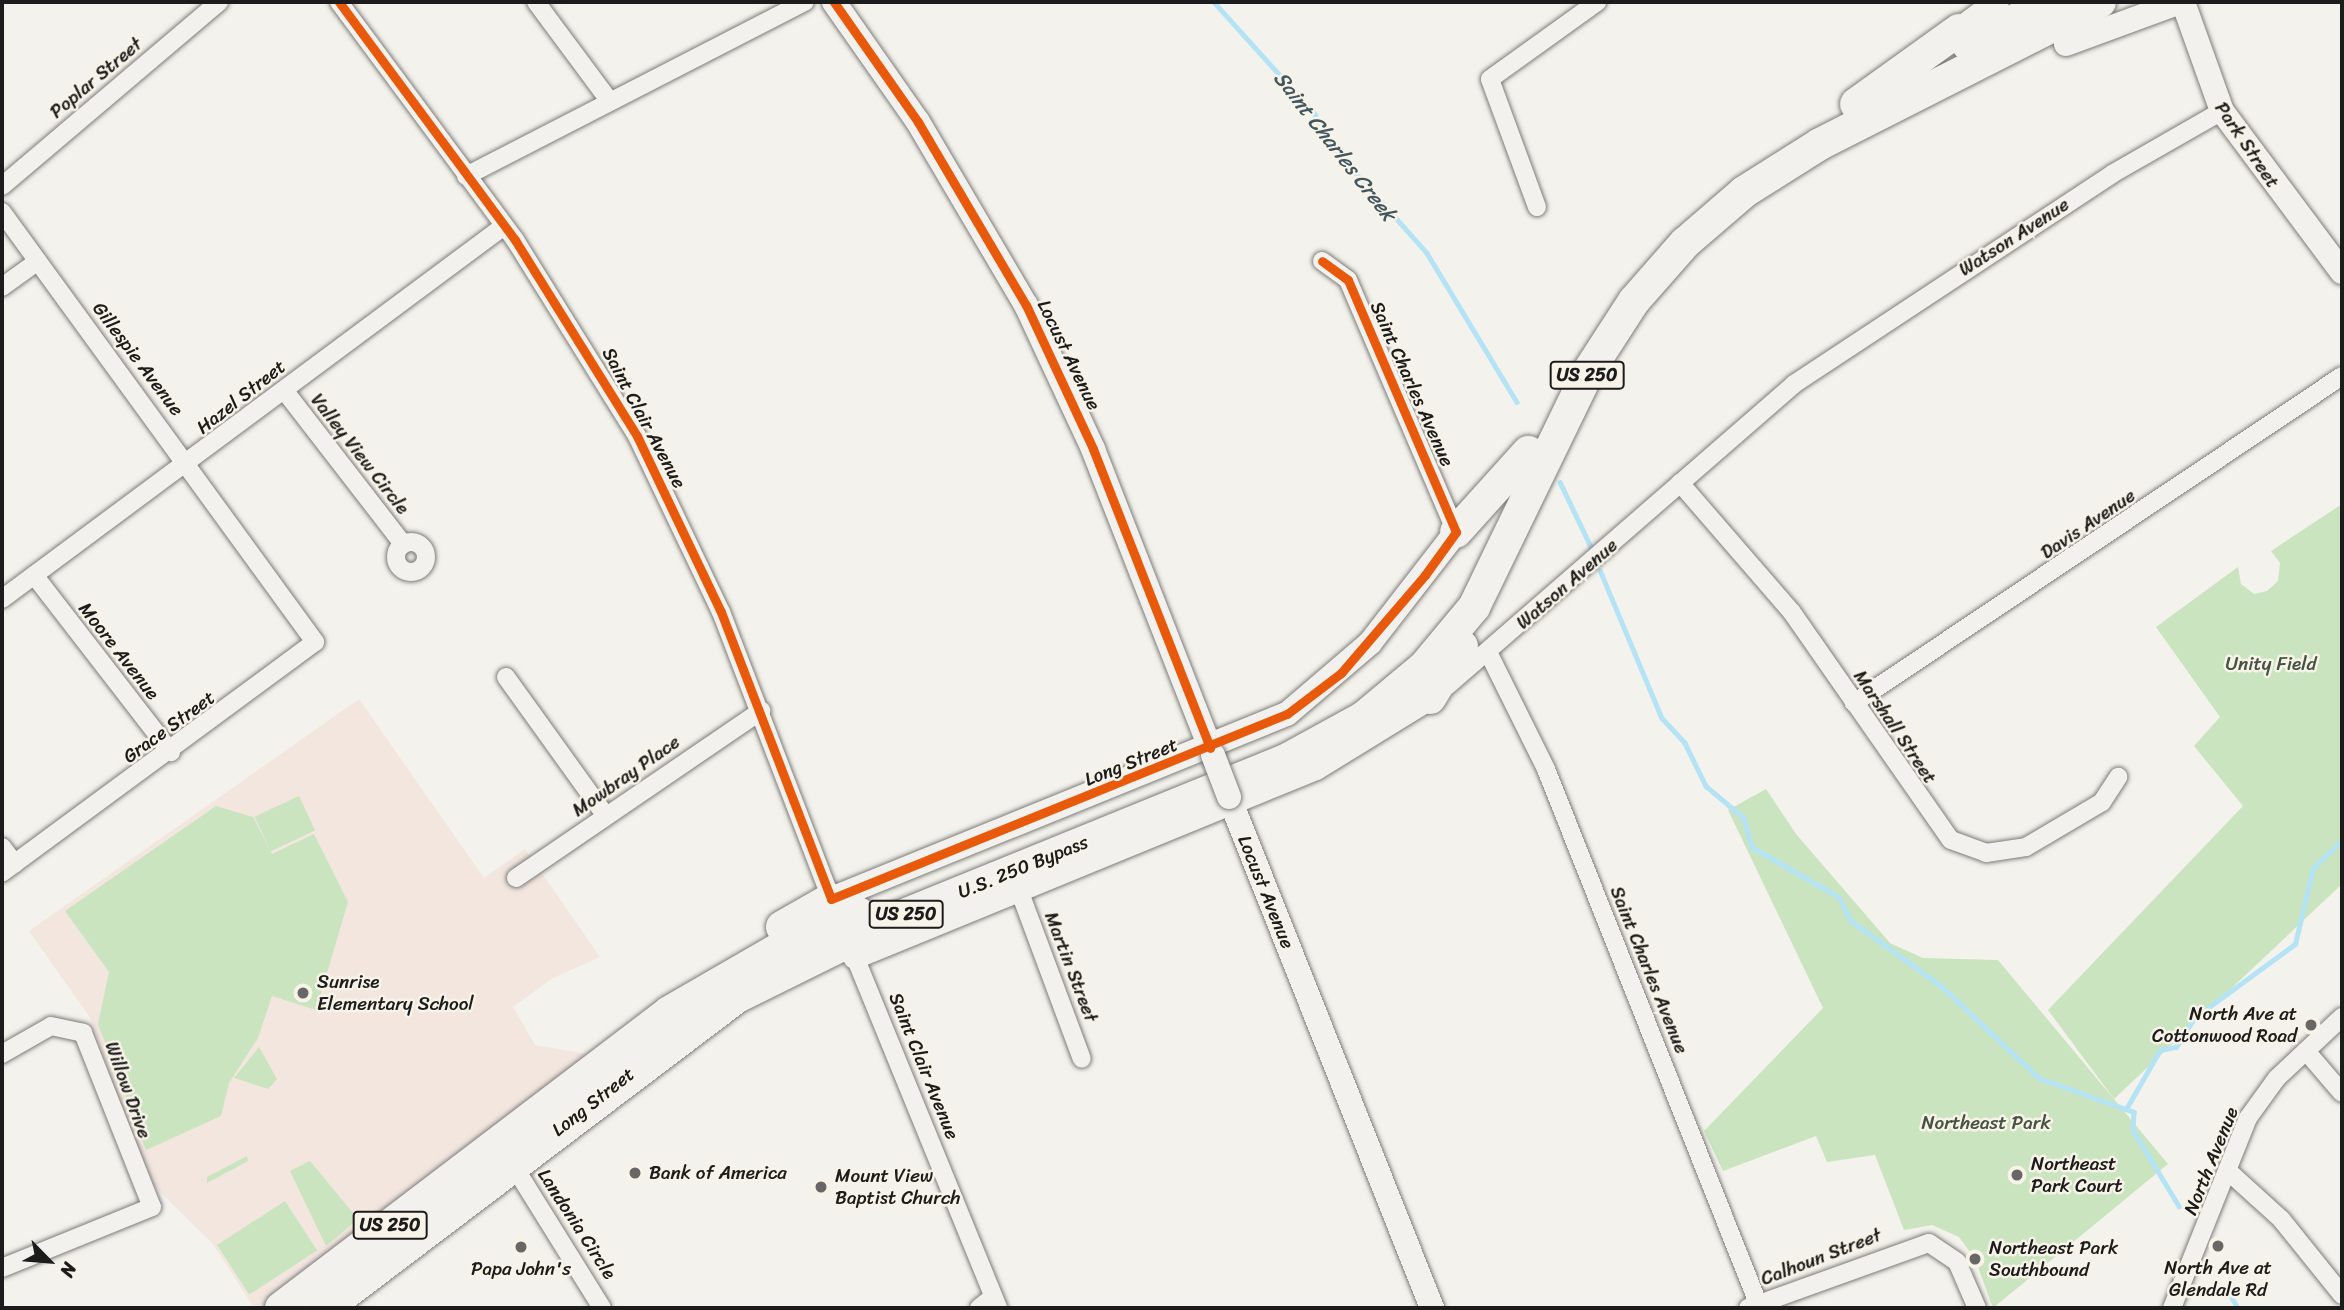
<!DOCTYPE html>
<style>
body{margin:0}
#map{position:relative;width:2344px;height:1310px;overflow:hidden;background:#f4f2ec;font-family:Sriracha,sans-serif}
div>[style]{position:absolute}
.built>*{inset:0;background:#f2e6df}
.green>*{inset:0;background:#c9e4be;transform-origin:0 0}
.stream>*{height:4.5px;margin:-2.25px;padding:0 2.25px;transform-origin:2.25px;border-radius:2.25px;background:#b4e3f6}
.roads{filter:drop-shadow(0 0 2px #7d7c7a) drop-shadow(0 0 2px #7d7c7a)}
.street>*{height:18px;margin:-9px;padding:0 9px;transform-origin:9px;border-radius:9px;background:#f2f1ed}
.street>.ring{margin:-9px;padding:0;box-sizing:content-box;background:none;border:18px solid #f2f1ed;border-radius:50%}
.secondary>*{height:24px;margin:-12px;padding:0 12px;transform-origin:12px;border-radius:12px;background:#f2f1ed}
.highway>*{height:32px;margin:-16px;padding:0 16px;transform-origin:16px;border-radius:16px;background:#f2f1ed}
.bridges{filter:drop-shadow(0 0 2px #7d7c7a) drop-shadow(0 0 2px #7d7c7a)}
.secondary-bridge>*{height:24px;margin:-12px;padding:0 12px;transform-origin:12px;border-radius:12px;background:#f2f1ed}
.cycleway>*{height:9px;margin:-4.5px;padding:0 4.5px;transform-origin:4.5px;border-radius:4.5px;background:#e8590c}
.dots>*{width:19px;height:19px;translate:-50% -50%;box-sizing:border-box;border:4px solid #f7f3e8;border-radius:50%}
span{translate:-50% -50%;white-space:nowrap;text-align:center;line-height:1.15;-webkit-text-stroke:5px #f7f3e8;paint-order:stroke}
.shield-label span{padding:2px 5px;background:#f7f3e8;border:2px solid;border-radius:5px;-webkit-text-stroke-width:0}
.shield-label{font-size:18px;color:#1c1c1c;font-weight:700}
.street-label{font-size:19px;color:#1c1c1c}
.park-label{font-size:19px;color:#455442}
.poi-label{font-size:19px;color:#1c1c1c}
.left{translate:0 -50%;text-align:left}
.right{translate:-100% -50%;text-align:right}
.water-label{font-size:21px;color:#41565f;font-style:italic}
.frame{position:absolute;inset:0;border:4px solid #1c1c1c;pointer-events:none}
.north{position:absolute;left:14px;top:1226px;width:70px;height:70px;-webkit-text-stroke:5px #f7f3e8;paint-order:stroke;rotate:115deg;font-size:19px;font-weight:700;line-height:28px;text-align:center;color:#1c1c1c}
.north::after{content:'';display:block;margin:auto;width:24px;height:32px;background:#1c1c1c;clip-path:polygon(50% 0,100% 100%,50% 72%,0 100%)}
</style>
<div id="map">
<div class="built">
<div style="clip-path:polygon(359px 699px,484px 878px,525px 849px,600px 957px,553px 978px,513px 1007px,535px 1045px,587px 1054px,267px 1308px,254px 1308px,213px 1244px,149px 1181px,89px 1016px,29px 931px)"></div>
</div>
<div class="green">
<div style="clip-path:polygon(2342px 504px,2342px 884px,2114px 1099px,2048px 1010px,2243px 806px,2194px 746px,2220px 717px,2156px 627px,2238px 567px,2241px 584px,2254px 594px,2267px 591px,2278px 581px,2280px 563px,2271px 551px)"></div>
<div style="clip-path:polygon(1766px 789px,1796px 834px,1890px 943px,1923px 958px,1998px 960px,2168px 1164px,1993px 1308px,1975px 1259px,1959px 1237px,1932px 1225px,1904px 1230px,1875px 1155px,1827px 1162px,1816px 1136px,1723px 1171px,1704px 1131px,1823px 1008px,1728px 810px)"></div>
<div style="left:299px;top:796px;width:38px;height:49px;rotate:65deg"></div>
<div style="clip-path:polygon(216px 806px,253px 817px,272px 854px,314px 834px,348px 902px,316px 1010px,272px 996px,258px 1038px,229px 1083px,221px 1116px,146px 1150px,98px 1024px,109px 972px,65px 911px)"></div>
<div style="clip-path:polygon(259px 1047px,277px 1079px,268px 1089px,234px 1078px)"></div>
<div style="clip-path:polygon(247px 1156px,248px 1161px,207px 1183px,207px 1177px)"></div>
<div style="clip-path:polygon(310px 1161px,358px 1219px,326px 1246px,290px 1171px)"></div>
<div style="left:285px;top:1201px;width:59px;height:81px;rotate:57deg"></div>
</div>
<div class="stream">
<div style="left:1214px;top:2px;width:151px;rotate:48deg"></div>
<div style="left:1315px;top:114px;width:25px;rotate:69deg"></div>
<div style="left:1324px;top:137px;width:155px;rotate:48.4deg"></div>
<div style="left:1427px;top:253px;width:174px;rotate:58.9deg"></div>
<div style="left:1560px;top:482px;width:76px;rotate:64.4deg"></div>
<div style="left:1600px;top:570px;width:160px;rotate:67.3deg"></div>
<div style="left:1662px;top:718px;width:34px;rotate:47deg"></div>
<div style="left:1685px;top:743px;width:48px;rotate:64deg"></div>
<div style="left:1706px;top:786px;width:50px;rotate:40.1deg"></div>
<div style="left:1744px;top:818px;width:30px;rotate:75deg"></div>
<div style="left:1752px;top:847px;width:100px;rotate:29.9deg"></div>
<div style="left:1839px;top:897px;width:25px;rotate:64deg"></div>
<div style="left:1850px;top:920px;width:111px;rotate:35.8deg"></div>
<div style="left:1940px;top:985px;width:136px;rotate:43.2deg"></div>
<div style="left:2039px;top:1078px;width:101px;rotate:19.7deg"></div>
<div style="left:2134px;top:1112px;width:18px;rotate:93deg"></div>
<div style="left:2133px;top:1130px;width:89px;rotate:58.8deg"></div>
<div style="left:2126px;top:1109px;width:68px;rotate:-60deg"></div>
<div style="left:2160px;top:1050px;width:16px;rotate:-11deg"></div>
<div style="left:2176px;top:1047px;width:34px;rotate:-58deg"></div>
<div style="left:2194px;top:1018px;width:125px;rotate:-36.2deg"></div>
<div style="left:2295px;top:944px;width:78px;rotate:-76.7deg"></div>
<div style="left:2313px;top:868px;width:40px;rotate:-44deg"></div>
<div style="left:2231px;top:1296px;width:14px;rotate:60deg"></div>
</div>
<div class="roads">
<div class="street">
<div style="left:339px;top:2px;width:296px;rotate:53.5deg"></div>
<div style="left:515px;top:240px;width:231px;rotate:58.1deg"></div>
<div style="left:637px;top:436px;width:195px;rotate:64.5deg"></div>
<div style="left:721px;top:612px;width:307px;rotate:69deg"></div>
<div style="left:536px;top:2px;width:121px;rotate:53.4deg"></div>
<div style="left:466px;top:176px;width:381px;rotate:-27.2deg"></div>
<div style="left:2px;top:186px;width:285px;rotate:-40.3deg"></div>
<div style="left:1537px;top:207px;width:136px;rotate:-110.2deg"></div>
<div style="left:1490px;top:79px;width:132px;rotate:-35.7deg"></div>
<div style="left:2px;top:212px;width:532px;rotate:53.95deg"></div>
<div style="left:315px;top:642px;width:389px;rotate:143.6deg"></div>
<div style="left:1322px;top:261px;width:32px;rotate:36deg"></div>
<div style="left:1348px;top:280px;width:274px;rotate:66.8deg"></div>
<div style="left:2px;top:287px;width:44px;rotate:-35.8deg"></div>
<div style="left:284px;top:390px;width:195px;rotate:52.3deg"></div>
<div style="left:1680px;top:483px;width:169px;rotate:49.1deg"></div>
<div style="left:1791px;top:611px;width:279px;rotate:55.1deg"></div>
<div style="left:1951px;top:840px;width:37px;rotate:20deg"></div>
<div style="left:1986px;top:853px;width:40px;rotate:-8.5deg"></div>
<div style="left:2026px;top:847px;width:88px;rotate:-30.6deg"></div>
<div style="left:2102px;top:802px;width:30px;rotate:-57deg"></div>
<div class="ring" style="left:396px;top:542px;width:12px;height:12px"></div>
<div style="left:34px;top:575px;width:224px;rotate:52.3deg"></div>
<div style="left:2px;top:599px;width:625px;rotate:-36.61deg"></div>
<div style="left:1488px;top:652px;width:131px;rotate:63.6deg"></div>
<div style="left:1546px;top:769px;width:580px;rotate:68.35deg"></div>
<div style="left:506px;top:677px;width:170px;rotate:54.3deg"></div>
<div style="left:1447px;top:686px;width:460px;rotate:-41deg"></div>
<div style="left:1794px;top:384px;width:381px;rotate:-33.4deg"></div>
<div style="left:2112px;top:174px;width:127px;rotate:-29.8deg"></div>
<div style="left:1854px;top:703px;width:587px;rotate:-33.83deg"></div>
<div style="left:2px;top:847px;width:21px;rotate:53deg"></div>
<div style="left:516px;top:878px;width:297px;rotate:-34.3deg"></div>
<div style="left:1019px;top:890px;width:180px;rotate:69.6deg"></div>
<div style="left:855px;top:957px;width:379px;rotate:67.8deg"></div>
<div style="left:2306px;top:1051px;width:55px;rotate:49.4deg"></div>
<div style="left:2px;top:1054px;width:56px;rotate:-29.7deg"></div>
<div style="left:51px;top:1026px;width:33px;rotate:12deg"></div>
<div style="left:83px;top:1033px;width:187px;rotate:68.4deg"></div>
<div style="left:152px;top:1207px;width:162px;rotate:157.9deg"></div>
<div style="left:510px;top:1160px;width:174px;rotate:58.1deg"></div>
<div style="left:2228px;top:1171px;width:72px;rotate:42.2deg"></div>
<div style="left:2281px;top:1219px;width:97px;rotate:51.2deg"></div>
<div style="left:979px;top:1308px;width:18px;rotate:-38deg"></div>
<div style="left:1748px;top:1308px;width:192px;rotate:-19.8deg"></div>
<div style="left:1929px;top:1243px;width:34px;rotate:34deg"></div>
<div style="left:1957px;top:1262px;width:50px;rotate:66.5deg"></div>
<div style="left:2172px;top:1308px;width:205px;rotate:-68.2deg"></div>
<div style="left:2248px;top:1118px;width:49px;rotate:-54.1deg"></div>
<div style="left:2277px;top:1078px;width:89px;rotate:-43.2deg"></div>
</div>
<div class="secondary">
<div style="left:834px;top:2px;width:146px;rotate:55deg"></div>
<div style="left:918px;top:122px;width:212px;rotate:59.5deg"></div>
<div style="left:1026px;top:305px;width:159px;rotate:65deg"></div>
<div style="left:1093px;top:449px;width:329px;rotate:68.6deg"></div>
<div style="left:2183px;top:2px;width:116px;rotate:70.3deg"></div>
<div style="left:2222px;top:111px;width:201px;rotate:53.3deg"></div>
<div style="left:1959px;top:30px;width:47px;rotate:-36.4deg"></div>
<div style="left:2066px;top:44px;width:121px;rotate:-20.2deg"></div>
<div style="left:1229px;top:797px;width:550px;rotate:68.33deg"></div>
<div style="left:831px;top:899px;width:492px;rotate:-22.1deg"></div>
<div style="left:1287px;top:714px;width:109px;rotate:-40.5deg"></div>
<div style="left:1370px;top:643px;width:140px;rotate:-52.2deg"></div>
<div style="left:855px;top:957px;width:498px;rotate:-22.3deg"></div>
<div style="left:1316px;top:768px;width:134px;rotate:-31.6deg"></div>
</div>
<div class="highway">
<div style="left:1968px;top:45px;width:92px;rotate:-28deg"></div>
<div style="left:1856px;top:104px;width:127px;rotate:-35.7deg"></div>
<div style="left:1456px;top:532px;width:108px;rotate:-48deg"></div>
<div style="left:1430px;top:698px;width:61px;rotate:-58.4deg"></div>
<div style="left:782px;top:927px;width:56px;rotate:-29.7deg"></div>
<div style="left:281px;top:1308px;width:488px;rotate:-37.3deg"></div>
<div style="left:669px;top:1012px;width:134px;rotate:-30deg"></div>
<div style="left:785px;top:945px;width:80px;rotate:-23.7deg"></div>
<div style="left:326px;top:1308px;width:515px;rotate:-37.11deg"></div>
<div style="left:737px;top:997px;width:181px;rotate:-26.3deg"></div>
<div style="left:899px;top:917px;width:415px;rotate:-22.1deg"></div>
<div style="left:1284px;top:761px;width:91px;rotate:-28.8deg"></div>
<div style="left:1364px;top:717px;width:80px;rotate:-39.9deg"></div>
<div style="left:1425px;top:666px;width:77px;rotate:-50.3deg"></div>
<div style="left:1474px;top:607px;width:261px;rotate:-64.1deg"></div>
<div style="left:1588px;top:372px;width:85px;rotate:-57.1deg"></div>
<div style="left:1634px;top:301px;width:77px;rotate:-48.7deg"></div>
<div style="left:1685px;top:243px;width:78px;rotate:-40.8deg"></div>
<div style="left:1744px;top:192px;width:90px;rotate:-32.3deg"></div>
<div style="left:1820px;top:144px;width:314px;rotate:-26.9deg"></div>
</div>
</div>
<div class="bridges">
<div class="secondary-bridge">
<div style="left:1213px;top:755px;width:45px;rotate:69.1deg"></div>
</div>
</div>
<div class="cycleway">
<div style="left:339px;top:2px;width:296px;rotate:53.5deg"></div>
<div style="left:515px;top:240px;width:231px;rotate:58.1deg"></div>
<div style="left:637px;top:436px;width:195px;rotate:64.5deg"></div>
<div style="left:721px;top:612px;width:307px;rotate:69deg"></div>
<div style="left:831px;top:899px;width:492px;rotate:-22.1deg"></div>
<div style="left:1287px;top:714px;width:68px;rotate:-37.2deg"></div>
<div style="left:1341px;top:673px;width:129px;rotate:-49.4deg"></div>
<div style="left:1425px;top:575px;width:53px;rotate:-54.2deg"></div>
<div style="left:1456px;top:532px;width:274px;rotate:-113.2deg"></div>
<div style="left:1348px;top:280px;width:32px;rotate:-144deg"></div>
<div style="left:834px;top:2px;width:146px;rotate:55deg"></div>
<div style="left:918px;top:122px;width:212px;rotate:59.5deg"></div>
<div style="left:1026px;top:305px;width:159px;rotate:65deg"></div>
<div style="left:1093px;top:449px;width:321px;rotate:68.6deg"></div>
</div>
<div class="dots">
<div style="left:303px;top:993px;background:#686765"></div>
<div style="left:2311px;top:1025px;background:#686765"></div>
<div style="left:635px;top:1173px;background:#686765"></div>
<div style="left:2017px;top:1175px;background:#686765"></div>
<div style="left:821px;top:1187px;background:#686765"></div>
<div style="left:2218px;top:1246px;background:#686765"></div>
<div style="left:521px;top:1247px;background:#686765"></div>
<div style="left:1975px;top:1259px;background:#686765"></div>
</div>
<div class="shield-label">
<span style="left:1587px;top:375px">US 250</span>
<span style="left:906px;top:914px">US 250</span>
<span style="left:390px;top:1225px">US 250</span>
</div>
<div class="street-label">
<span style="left:96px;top:78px;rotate:-40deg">Poplar Street</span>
<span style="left:2247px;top:145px;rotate:56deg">Park Street</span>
<span style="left:2014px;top:237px;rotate:-33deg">Watson Avenue</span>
<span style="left:1069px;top:355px;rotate:64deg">Locust Avenue</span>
<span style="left:138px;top:359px;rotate:53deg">Gillespie Avenue</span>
<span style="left:1412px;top:384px;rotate:66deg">Saint Charles Avenue</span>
<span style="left:241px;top:397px;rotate:-38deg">Hazel Street</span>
<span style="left:644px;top:418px;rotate:62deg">Saint Clair Avenue</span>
<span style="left:360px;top:454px;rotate:52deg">Valley View Circle</span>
<span style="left:2088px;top:524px;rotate:-34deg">Davis Avenue</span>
<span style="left:1567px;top:584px;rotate:-41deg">Watson Avenue</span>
<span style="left:119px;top:651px;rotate:52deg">Moore Avenue</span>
<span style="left:169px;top:727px;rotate:-36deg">Grace Street</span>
<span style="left:1895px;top:727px;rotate:56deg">Marshall Street</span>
<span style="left:1131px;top:762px;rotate:-22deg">Long Street</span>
<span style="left:626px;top:776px;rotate:-35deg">Mowbray Place</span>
<span style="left:1023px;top:867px;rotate:-22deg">U.S. 250 Bypass</span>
<span style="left:1266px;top:892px;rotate:68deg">Locust Avenue</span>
<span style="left:1071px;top:967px;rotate:69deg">Martin Street</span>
<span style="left:1649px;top:970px;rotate:68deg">Saint Charles Avenue</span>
<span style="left:924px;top:1066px;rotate:68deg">Saint Clair Avenue</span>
<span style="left:128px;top:1090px;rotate:70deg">Willow Drive</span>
<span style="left:593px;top:1102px;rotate:-38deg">Long Street</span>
<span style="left:2211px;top:1161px;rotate:-68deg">North Avenue</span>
<span style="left:577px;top:1224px;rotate:57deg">Landonia Circle</span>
<span style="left:1821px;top:1257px;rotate:-21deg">Calhoun Street</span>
</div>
<div class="park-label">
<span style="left:2271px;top:664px">Unity Field</span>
<span style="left:1986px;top:1123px">Northeast Park</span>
</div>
<div class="poi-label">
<span class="left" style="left:317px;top:993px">Sunrise<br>Elementary School</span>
<span class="right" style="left:2297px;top:1025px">North Ave at<br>Cottonwood Road</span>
<span class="left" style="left:2031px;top:1175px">Northeast<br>Park Court</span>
<span class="left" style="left:649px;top:1173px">Bank of America</span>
<span class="left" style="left:835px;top:1187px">Mount View<br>Baptist Church</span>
<span class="left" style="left:1989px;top:1259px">Northeast Park<br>Southbound</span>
<span style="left:2218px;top:1279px">North Ave at<br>Glendale Rd</span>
<span style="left:521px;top:1269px">Papa John's</span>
</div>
<div class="water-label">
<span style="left:1335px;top:146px;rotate:52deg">Saint Charles Creek</span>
</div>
<div class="frame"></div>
<div class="north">N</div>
</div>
